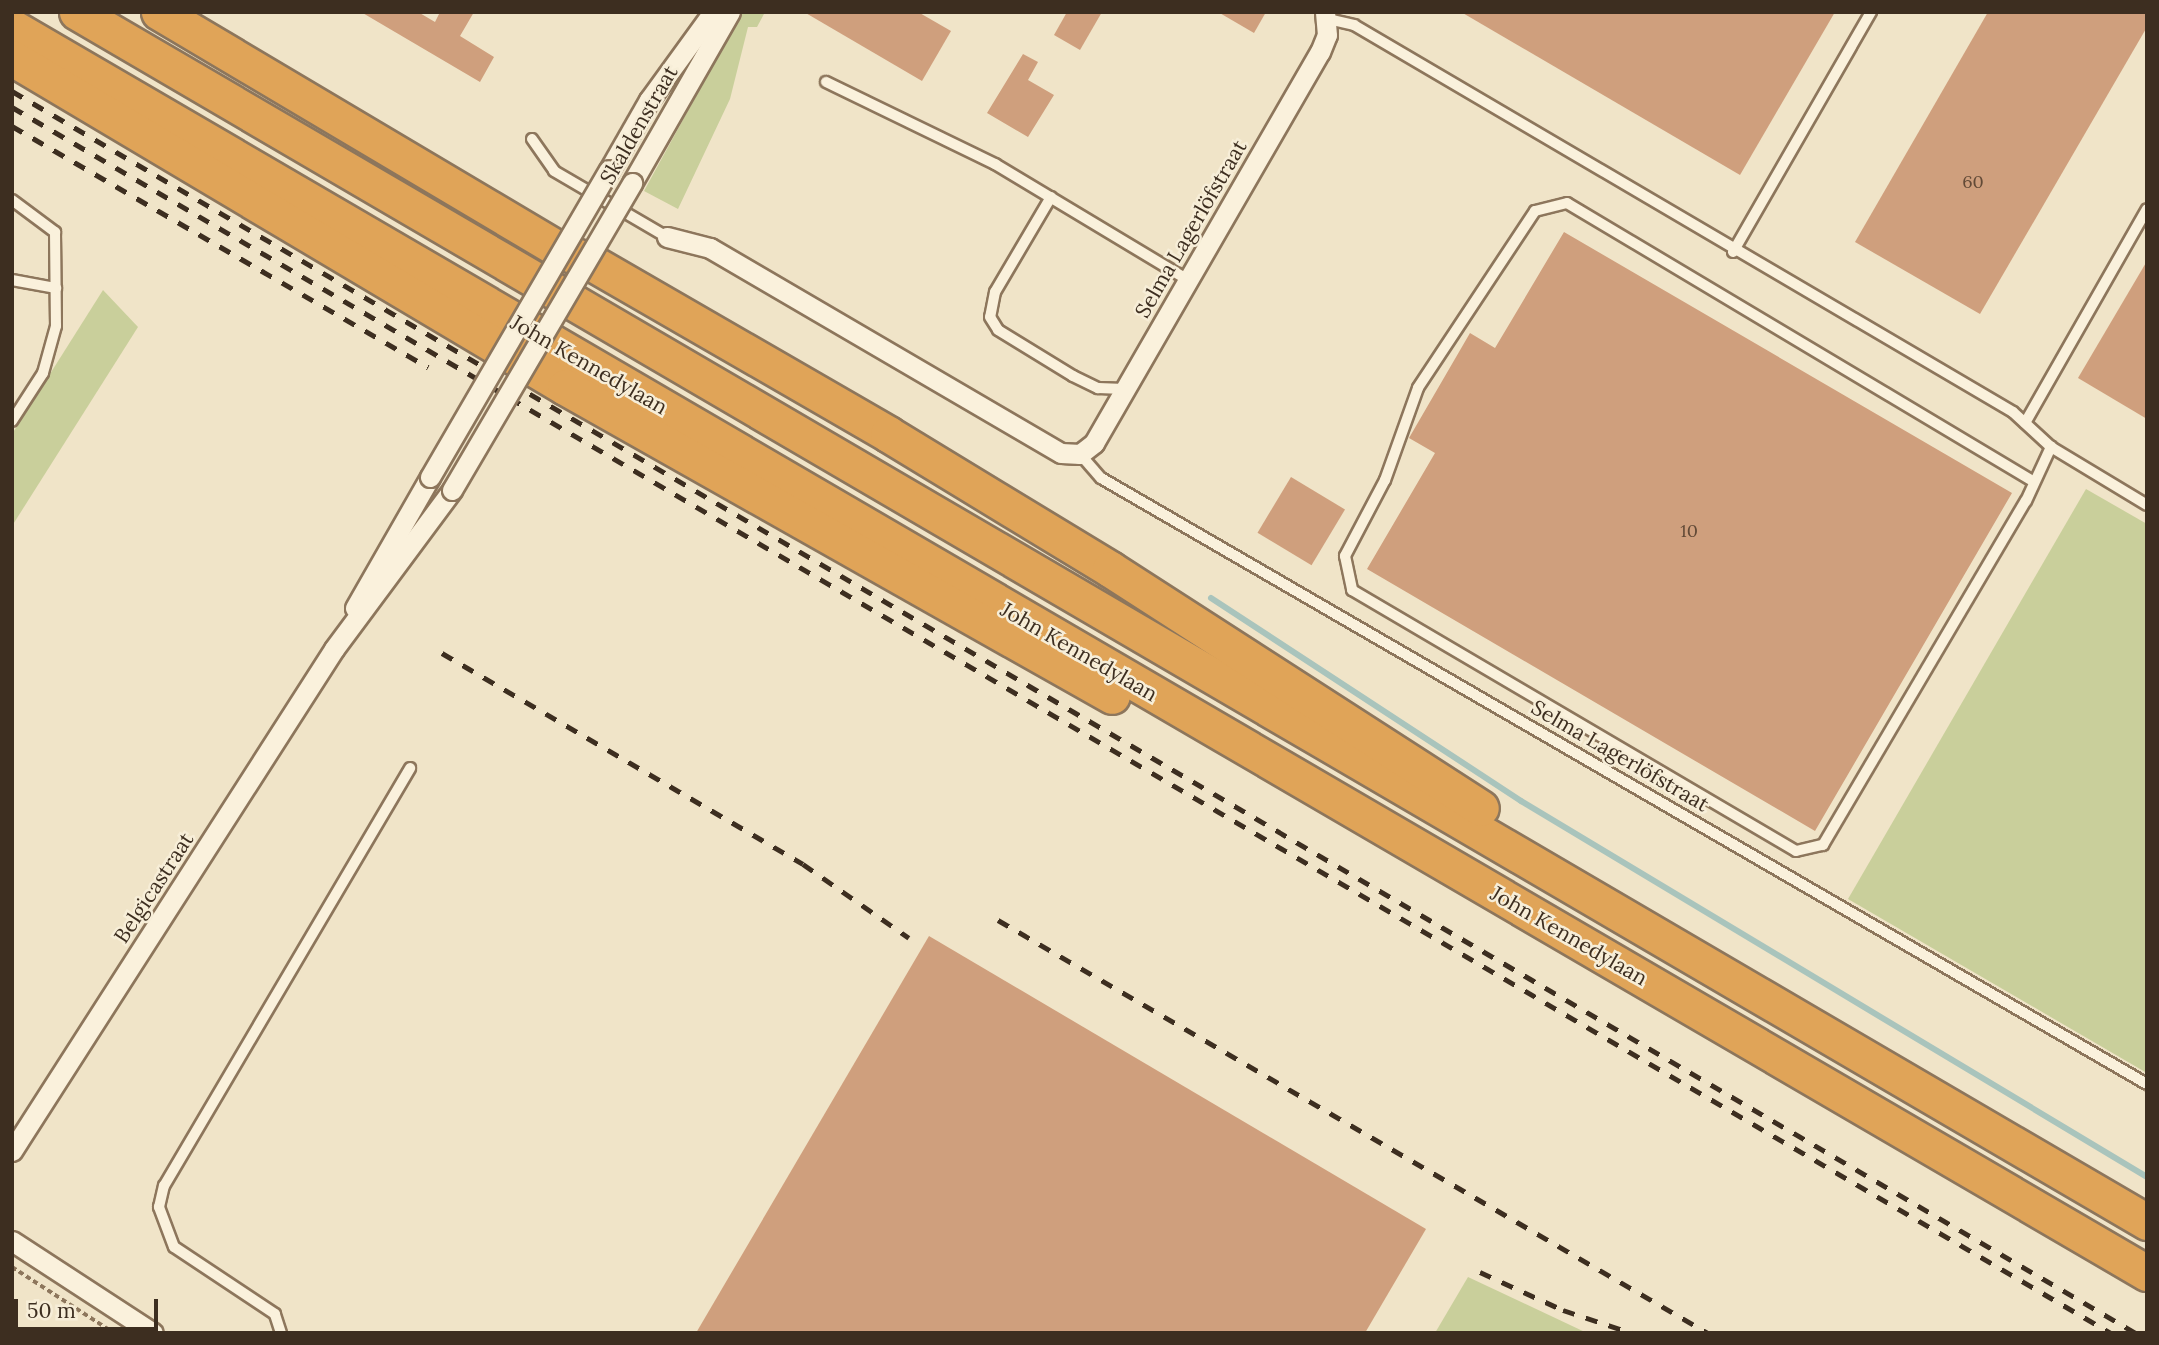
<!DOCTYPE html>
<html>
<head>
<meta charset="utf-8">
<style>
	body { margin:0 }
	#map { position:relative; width:2159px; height:1345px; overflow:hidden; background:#f0e4c8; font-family:Lora,serif }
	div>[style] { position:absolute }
	.green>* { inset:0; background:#c9cf9b }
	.stream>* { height:6px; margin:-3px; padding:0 3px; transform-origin:3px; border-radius:3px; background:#a9c4bc }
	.building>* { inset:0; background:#cf9f7d; transform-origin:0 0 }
	.path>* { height:3.5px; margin-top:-1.75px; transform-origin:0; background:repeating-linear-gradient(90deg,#8d765c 0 5px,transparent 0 8.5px) }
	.roads { filter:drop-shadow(2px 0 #8d765c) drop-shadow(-2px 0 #8d765c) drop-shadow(0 2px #8d765c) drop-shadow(0 -2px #8d765c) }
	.lane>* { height:10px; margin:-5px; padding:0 5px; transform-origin:5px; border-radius:5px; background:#faf1dc }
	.street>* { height:19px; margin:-9.5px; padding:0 9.5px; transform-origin:9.5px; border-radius:9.5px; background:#faf1dc }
	.highway>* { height:35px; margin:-17.5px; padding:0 17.5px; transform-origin:17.5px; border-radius:17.5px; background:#e0a458 }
	.rail>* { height:5px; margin-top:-2.5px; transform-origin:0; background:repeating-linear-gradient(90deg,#3d2e20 0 12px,transparent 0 24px) }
	.bridges { filter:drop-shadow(2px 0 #8d765c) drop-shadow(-2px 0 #8d765c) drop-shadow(0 2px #8d765c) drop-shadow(0 -2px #8d765c) }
	.street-bridge>* { height:19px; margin:-9.5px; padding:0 9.5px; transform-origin:9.5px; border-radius:9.5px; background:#faf1dc }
	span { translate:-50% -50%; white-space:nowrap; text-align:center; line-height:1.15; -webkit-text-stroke:5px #f7eed8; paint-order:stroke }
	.number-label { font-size:18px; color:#624a37 }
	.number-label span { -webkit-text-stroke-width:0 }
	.street-label { font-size:21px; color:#3d2e20 }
	.frame { position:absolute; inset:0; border:14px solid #3d2e20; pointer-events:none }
	.scale { position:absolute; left:14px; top:1299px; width:144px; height:32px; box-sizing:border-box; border:4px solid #3d2e20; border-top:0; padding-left:9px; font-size:21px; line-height:24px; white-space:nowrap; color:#3d2e20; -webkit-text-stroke:5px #f7eed8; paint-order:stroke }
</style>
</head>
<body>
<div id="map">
	<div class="green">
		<div style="clip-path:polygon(742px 12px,765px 12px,757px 27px,748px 27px,730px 99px,678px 209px,644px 191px)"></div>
		<div style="clip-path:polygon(103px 290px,138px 327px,12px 526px,12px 434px)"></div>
		<div style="clip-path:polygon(2086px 489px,2147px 524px,2147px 1073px,1848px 899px)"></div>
		<div style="clip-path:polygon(1468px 1277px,1587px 1333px,1435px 1333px)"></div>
	</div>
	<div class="stream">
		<div style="left:1211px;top:598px;width:371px;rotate:33.2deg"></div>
		<div style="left:1521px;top:801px;width:730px;rotate:30.99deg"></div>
	</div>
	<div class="building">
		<div style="clip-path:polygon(361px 12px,418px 12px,435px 22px,440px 12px,474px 12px,460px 36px,494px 57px,480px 82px)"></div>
		<div style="clip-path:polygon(804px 12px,918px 12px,951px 31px,922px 81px)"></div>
		<div style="clip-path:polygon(1067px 12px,1102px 12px,1080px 50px,1054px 35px)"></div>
		<div style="clip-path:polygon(1218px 12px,1266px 12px,1254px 33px)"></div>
		<div style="clip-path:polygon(1461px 12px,1835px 12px,1740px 175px)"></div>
		<div style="clip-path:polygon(1988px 12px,2147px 12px,2147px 27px,1980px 314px,1855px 242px)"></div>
		<div style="clip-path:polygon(1023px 54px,1038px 62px,1028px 80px,1054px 95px,1028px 137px,987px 113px)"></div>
		<div style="clip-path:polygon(1564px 232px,2012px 493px,1815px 831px,1367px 569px,1435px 453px,1409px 438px,1470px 333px,1495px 348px)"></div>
		<div style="clip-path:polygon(2147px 261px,2147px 419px,2078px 378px)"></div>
		<div style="left:1291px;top:477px;width:63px;height:65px;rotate:31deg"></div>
		<div style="clip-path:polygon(929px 936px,1426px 1229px,1365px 1333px,696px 1333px)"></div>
	</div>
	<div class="path">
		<div style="left:12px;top:1267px;width:121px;rotate:32.9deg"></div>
	</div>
	<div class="roads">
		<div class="lane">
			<div style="left:1328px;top:19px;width:27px;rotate:13deg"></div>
			<div style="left:1354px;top:25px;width:764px;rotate:30.42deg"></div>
			<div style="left:2013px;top:412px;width:52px;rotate:42.6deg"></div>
			<div style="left:2051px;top:447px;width:112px;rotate:31.1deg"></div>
			<div style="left:826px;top:82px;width:188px;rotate:25.9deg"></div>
			<div style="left:995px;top:164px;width:225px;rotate:31deg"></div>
			<div style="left:532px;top:139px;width:39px;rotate:55deg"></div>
			<div style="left:554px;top:171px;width:131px;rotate:30.3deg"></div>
			<div style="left:1051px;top:197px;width:110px;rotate:120.5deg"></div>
			<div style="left:995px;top:292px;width:25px;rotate:101deg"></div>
			<div style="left:990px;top:317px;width:15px;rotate:58deg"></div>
			<div style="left:998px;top:330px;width:88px;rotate:31.5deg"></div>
			<div style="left:1073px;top:376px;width:28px;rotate:26deg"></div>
			<div style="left:1098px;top:388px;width:26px;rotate:2deg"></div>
			<div style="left:12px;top:200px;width:54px;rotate:36.7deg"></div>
			<div style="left:55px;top:232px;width:94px;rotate:89.4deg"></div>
			<div style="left:56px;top:326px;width:49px;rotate:105.5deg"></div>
			<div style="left:43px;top:373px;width:57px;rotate:122.9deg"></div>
			<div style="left:1733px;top:252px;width:277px;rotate:-60.1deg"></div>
			<div style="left:12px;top:280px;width:45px;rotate:10.3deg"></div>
			<div style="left:2025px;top:423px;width:246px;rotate:-60.3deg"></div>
			<div style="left:1080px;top:454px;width:32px;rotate:49deg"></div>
			<div style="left:1101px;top:478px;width:1209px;rotate:30.09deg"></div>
			<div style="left:2031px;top:480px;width:540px;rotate:-149.16deg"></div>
			<div style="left:1567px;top:203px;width:33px;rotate:166deg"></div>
			<div style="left:1535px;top:211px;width:212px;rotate:123.5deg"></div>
			<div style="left:1418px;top:388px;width:98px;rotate:109.7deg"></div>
			<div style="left:1385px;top:480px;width:86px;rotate:117.8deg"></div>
			<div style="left:1345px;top:556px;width:35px;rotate:78deg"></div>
			<div style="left:1352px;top:590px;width:515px;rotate:30.45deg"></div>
			<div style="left:1796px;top:851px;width:28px;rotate:-13deg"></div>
			<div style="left:1823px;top:845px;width:399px;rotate:-59.5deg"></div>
			<div style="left:2026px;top:501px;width:60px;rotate:-65.2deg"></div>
			<div style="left:281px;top:1333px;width:20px;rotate:-108deg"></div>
			<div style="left:275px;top:1314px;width:121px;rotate:-146.4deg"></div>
			<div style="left:174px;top:1247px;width:43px;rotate:-110.6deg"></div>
			<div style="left:159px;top:1207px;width:22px;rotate:-77deg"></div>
			<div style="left:164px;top:1186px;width:485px;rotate:-59.5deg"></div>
		</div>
		<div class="street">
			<div style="left:609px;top:170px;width:81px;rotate:-60.3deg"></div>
			<div style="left:649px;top:100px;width:109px;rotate:-54deg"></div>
			<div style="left:632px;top:183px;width:197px;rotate:-60.2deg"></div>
			<div style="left:667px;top:237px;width:44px;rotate:14.3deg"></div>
			<div style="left:710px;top:248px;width:406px;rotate:30.3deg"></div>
			<div style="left:1061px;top:453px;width:19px;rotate:3deg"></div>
			<div style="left:1080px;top:454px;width:18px;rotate:-38deg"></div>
			<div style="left:1094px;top:443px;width:452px;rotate:-60deg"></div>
			<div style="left:1320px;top:52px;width:18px;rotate:-68deg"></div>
			<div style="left:1327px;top:35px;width:23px;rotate:-95deg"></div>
			<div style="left:355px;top:608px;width:151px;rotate:-60.2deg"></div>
			<div style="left:12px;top:1151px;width:596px;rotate:-57.32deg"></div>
			<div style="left:334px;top:649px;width:198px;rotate:-53.4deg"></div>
			<div style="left:12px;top:1241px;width:168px;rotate:33.1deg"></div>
		</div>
		<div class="highway">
			<div style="left:77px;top:12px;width:2398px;rotate:30.31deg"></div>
			<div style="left:159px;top:12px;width:468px;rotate:30.7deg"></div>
			<div style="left:561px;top:251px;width:28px;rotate:19deg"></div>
			<div style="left:587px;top:260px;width:348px;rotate:30deg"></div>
			<div style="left:888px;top:434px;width:260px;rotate:31.3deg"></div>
			<div style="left:1110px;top:569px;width:441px;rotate:32.8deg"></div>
			<div style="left:12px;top:27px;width:2472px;rotate:30.27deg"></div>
			<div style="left:12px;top:58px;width:643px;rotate:30.75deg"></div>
			<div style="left:565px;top:387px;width:628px;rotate:29.46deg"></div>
		</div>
	</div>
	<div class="rail">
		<div style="left:12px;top:91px;width:2460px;rotate:30.32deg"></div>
		<div style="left:12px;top:107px;width:2431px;rotate:30.29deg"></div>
		<div style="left:12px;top:126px;width:481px;rotate:30.1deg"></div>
		<div style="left:442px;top:653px;width:418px;rotate:30.3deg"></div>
		<div style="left:803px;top:864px;width:129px;rotate:34.9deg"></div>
		<div style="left:998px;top:920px;width:821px;rotate:30.19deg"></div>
		<div style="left:1480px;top:1272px;width:91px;rotate:24.6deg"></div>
		<div style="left:1563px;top:1310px;width:73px;rotate:18.4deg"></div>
	</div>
	<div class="bridges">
		<div class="street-bridge">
			<div style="left:430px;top:477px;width:355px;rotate:-59.8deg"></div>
			<div style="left:452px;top:490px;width:356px;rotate:-59.6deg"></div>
		</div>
	</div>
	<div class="number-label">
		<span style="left:1973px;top:182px">60</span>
		<span style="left:1689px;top:531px">10</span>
	</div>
	<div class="street-label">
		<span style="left:639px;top:125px;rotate:-60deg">Skaldenstraat</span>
		<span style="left:1191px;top:229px;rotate:-60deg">Selma Lagerlöfstraat</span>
		<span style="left:589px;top:365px;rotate:30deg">John Kennedylaan</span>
		<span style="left:1079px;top:652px;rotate:30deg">John Kennedylaan</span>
		<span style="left:1620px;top:756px;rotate:30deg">Selma Lagerlöfstraat</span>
		<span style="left:154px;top:888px;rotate:-57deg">Belgicastraat</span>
		<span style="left:1569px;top:936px;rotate:30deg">John Kennedylaan</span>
	</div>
	<div class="frame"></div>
	<div class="scale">50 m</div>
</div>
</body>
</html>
